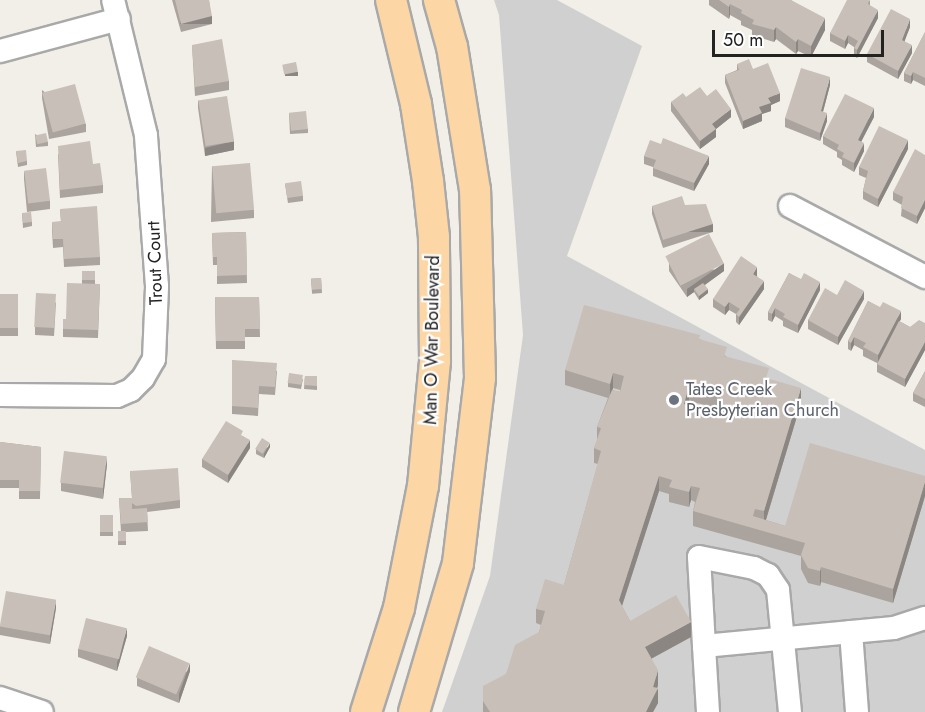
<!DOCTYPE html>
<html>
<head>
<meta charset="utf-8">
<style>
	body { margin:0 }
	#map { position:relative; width:925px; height:712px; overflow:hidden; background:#f2efe9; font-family:Jost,sans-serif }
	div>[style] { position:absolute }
	.religious>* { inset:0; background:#d0d0d0 }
	.roads { filter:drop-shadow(2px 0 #a9a9a9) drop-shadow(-2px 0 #a9a9a9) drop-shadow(0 2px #a9a9a9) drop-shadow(0 -2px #a9a9a9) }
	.minor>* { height:22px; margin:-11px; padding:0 11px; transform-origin:11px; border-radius:11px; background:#fff }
	.major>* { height:30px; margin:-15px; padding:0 15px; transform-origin:15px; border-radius:15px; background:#fcd6a4 }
	.wall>* { inset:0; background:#aba49e; transform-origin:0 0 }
	.shaded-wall>* { inset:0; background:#8b8681; transform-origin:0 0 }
	.building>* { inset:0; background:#c7bfb8; transform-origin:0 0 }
	.dots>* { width:16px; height:16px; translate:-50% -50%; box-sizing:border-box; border:3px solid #fff; border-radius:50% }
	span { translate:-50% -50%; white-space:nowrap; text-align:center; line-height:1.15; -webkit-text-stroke:4.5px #fff; paint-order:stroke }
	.street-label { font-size:18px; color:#222 }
	.worship-label { font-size:18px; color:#5b616d }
	.left { translate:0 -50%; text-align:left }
	.scale { position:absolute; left:712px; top:30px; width:172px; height:27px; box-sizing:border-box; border:3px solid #222; border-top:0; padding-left:8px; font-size:18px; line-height:21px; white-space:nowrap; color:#222; -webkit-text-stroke:4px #fff; paint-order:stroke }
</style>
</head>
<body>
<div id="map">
	<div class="religious">
		<div style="clip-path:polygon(494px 0,557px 0,642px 46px,567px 256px,925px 450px,925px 712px,442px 712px,490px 576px,523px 335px,499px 15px)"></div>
	</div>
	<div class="roads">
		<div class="minor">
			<div style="left:0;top:51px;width:123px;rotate:-15.1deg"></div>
			<div style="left:790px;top:206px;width:153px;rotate:27.7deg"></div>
			<div style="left:0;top:395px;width:117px;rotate:0.5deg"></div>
			<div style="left:117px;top:396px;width:15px;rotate:-23deg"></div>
			<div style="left:131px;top:390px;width:17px;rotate:-45deg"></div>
			<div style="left:143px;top:378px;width:22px;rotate:-60deg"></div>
			<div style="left:154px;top:359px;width:73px;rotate:-87.6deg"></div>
			<div style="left:157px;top:286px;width:151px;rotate:-94.2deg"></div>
			<div style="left:146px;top:135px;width:139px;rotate:-103.7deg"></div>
			<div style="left:851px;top:632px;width:43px;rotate:-5.3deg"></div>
			<div style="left:894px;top:628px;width:33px;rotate:-18deg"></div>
			<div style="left:704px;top:646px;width:89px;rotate:-93.2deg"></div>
			<div style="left:699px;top:557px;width:56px;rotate:11.3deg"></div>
			<div style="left:754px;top:568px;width:16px;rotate:27deg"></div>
			<div style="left:768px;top:575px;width:18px;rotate:56deg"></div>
			<div style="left:778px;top:590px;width:123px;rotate:84.4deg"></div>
			<div style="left:0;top:698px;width:44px;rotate:18.4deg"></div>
			<div style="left:708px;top:712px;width:66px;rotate:-93.5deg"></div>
			<div style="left:704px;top:646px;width:148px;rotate:-5.4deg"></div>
			<div style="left:851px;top:632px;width:80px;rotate:85.7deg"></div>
		</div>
		<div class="major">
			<div style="left:366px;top:712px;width:109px;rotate:-72.4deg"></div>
			<div style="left:399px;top:608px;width:124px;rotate:-78.9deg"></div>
			<div style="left:423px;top:486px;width:126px;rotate:-84.5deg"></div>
			<div style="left:435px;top:361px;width:124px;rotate:-90.5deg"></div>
			<div style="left:434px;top:237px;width:56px;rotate:-96.1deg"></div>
			<div style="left:428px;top:181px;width:78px;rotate:-98.9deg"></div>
			<div style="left:416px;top:104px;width:107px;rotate:-103.5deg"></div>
			<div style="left:414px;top:712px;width:155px;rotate:-73.5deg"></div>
			<div style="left:458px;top:563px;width:186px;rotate:-83.2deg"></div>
			<div style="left:480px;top:378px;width:188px;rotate:-91.5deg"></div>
			<div style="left:475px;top:190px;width:145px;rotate:-99.1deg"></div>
			<div style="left:452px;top:47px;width:49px;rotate:-105.5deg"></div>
		</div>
	</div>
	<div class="wall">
		<div style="clip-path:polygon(172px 0,209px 0,212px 24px,181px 32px)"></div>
		<div style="clip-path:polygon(709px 0,791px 0,825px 30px,811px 57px,798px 51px,796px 54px,776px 39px,774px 42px,752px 35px,752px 30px,741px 25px,741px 21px,730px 15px,729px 19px,709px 5px)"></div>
		<div style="clip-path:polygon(870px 0,870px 6px,878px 18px,857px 58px,854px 56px,854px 47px,848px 43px,845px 49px,830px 41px,830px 33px)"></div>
		<div style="clip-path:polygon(910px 27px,904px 41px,912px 53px,898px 79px,867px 62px,867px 54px)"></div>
		<div style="clip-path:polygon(925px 32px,925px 86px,913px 80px,911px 84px,904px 81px,904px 73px)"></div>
		<div style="clip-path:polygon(192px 45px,229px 81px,229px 90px,195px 96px)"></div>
		<div style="clip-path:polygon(737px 64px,753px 69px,780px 101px,771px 105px,771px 111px,762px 114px,762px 121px,743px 129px,725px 83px,725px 75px,737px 70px)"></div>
		<div style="clip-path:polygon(830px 85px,823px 112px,827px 121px,820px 141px,785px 127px,785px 118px)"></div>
		<div style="clip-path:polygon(42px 90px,86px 124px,86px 132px,49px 139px,42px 98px)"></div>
		<div style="clip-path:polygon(707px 96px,731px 117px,716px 129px,716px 137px,700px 149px,671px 111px,671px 102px,686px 97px)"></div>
		<div style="clip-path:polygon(198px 100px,234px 150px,205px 156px,198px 108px)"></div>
		<div style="clip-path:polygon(289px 113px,308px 129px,308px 133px,290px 134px)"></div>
		<div style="clip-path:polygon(874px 117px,861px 141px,864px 151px,854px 172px,842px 165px,842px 160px,837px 157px,837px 152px,823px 144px,823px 136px)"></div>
		<div style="clip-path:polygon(35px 134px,48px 142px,48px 146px,36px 147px)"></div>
		<div style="clip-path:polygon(908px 149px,878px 207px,863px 199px,863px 191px,866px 178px,859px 175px,859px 167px)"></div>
		<div style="clip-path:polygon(16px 151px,27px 161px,27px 165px,18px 167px)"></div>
		<div style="clip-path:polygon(58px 154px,93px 164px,103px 185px,103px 193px,60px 198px)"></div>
		<div style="clip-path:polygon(925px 155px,925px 208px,917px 224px,901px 216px,902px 205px,893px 200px,893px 192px)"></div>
		<div style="clip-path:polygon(644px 156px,709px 164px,694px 191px,653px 176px,653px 167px,644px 164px)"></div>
		<div style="clip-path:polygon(212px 166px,254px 210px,254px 218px,211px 222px)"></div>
		<div style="clip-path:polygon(24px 171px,50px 201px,50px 209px,27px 212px,24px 179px)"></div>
		<div style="clip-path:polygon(285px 184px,303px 196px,303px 201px,288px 203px)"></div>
		<div style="clip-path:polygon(685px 205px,713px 232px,663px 248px,652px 214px,652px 206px)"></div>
		<div style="clip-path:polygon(60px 209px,100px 257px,100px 265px,64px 267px,63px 247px,53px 248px,52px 230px,52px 222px,61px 222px)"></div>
		<div style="clip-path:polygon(22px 213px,32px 222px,32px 226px,23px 228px)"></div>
		<div style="clip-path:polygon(246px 232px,247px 283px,217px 284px,217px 265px,213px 265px,212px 233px)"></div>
		<div style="clip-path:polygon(669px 263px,724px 271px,705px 285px,708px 293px,699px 300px,694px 292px,687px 297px,669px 271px)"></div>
		<div style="left:82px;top:271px;width:13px;height:13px"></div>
		<div style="clip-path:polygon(789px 273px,820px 290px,798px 333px,783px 326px,783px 321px,775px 316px,772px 322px,768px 320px,768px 312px)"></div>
		<div style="clip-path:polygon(757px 276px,764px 289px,739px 325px,736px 322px,736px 314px,729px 310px,725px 315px,713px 307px,713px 299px)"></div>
		<div style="left:321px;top:278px;width:15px;height:10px;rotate:86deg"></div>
		<div style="clip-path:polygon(100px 284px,98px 338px,63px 337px,63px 319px,66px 319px)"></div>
		<div style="left:18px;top:294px;width:42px;height:18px;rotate:90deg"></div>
		<div style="clip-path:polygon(837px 295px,864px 299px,838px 345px,808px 329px,808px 320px)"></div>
		<div style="clip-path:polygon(215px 297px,259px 297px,260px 337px,245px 337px,245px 349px,216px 349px)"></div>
		<div style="clip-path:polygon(868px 301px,901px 319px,899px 321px,910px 327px,925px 323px,925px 350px,905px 387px,877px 372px,877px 363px,863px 356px,863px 350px,854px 345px,851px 351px,848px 349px,848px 341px)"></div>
		<div style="clip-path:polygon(56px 302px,54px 336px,35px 335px,35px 327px)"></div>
		<div style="clip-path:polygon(evenodd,700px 339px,727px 357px,769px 379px,801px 403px,766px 520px,785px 526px,925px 476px,925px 496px,893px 603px,821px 582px,820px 586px,808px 583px,801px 569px,801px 556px,693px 526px,693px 511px,695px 502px,691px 500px,689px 507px,669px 502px,669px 494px,659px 491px,622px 606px,630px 621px,691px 637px,651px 659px,658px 685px,657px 688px,658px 703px,653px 712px,483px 712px,483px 701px,506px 674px,539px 632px,541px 625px,536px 623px,536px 609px,564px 585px,598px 464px,594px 463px,594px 448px,597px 441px,597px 427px,608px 398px,565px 385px,565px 370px,700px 339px,613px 388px,620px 390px,620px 392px,612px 390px,613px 388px,700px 339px,689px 401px,717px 408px,716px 412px,687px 405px,689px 401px)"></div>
		<div style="clip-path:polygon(232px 360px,277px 371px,275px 395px,259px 394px,258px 416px,232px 414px)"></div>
		<div style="clip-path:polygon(925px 371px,925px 407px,913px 401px,913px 393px)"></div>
		<div style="clip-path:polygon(305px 376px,317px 376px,317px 390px,304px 389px)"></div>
		<div style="clip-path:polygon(303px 379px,301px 389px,288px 387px,288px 383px)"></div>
		<div style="clip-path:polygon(243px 436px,250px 448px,228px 483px,202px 467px,202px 459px)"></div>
		<div style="clip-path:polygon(0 442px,41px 447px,40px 499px,19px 499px,19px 488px,0 488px)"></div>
		<div style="clip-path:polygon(270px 447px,264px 458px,256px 454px,256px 449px)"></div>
		<div style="clip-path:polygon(107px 464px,103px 499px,61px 491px,61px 483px)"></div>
		<div style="clip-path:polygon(130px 471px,180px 500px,180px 508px,147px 512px,148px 531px,126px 532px,126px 545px,118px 545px,118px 532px,121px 532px,119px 498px,132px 498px)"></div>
		<div style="left:113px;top:515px;width:21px;height:13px;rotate:90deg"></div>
		<div style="clip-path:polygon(56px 608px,50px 644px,0 635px,0 626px)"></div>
		<div style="clip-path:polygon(127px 636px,117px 671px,78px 657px,78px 649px)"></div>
		<div style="clip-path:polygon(190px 671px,179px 703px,137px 686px,137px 678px)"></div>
	</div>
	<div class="shaded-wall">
		<div style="clip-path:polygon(730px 4px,730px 15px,729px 19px,729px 7px)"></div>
		<div style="clip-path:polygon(878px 10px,878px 18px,857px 58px,857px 50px)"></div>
		<div style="left:212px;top:16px;width:8px;height:32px;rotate:90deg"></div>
		<div style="clip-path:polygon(825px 18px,825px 30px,811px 57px,811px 46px)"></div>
		<div style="clip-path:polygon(910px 19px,910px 27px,902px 48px,902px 40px)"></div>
		<div style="clip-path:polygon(776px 27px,776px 39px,774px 42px,774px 30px)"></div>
		<div style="clip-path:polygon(848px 35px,848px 43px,845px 49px,845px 41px)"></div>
		<div style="clip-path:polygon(798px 39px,798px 51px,796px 54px,796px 42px)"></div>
		<div style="clip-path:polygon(912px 45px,912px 53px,898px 79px,898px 71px)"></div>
		<div style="left:298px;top:72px;width:4px;height:13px;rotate:90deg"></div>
		<div style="clip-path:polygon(913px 72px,913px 80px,911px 84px,911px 76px)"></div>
		<div style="clip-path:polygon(830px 77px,830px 85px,821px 119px,821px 111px)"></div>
		<div style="clip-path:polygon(780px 93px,780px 101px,771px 105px,771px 111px,762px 114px,762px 121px,743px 129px,743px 121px,768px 98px)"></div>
		<div style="clip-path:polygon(874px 108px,874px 117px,858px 148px,858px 140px)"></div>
		<div style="clip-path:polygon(731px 109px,731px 117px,716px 129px,716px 137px,700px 149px,700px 141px,712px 124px)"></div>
		<div style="clip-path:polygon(827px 113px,827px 121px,820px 141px,820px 133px)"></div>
		<div style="clip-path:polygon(908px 140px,908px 149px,878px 207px,878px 199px)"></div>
		<div style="clip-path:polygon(234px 141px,234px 150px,205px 156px,205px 148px)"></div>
		<div style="clip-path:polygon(864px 143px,864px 151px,854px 172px,854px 163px)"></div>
		<div style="clip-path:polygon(709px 156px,709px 164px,694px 191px,694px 183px)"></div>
		<div style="clip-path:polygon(925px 200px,925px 208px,917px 224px,917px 216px)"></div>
		<div style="left:713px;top:224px;width:8px;height:52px;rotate:90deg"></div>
		<div style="clip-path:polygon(724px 263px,724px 271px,696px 291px,694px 289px,694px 292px,687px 297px,687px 289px)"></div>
		<div style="clip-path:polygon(757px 267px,757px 276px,753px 282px,753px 274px)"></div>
		<div style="clip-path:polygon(764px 281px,764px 289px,739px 325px,739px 317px)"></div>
		<div style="clip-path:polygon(820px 282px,820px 290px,798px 333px,798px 325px)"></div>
		<div style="clip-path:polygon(708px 289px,708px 293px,699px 300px,699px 296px)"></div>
		<div style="clip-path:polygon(864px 291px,864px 299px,838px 345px,838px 337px)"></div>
		<div style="clip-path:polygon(729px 302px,729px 310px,725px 315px,725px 307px)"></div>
		<div style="clip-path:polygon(775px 308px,775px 316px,772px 322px,772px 314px)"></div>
		<div style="clip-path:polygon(901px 311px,901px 319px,878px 363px,878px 355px)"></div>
		<div style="clip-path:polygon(854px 337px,854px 345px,851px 351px,851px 343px)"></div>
		<div style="clip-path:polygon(925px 342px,925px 350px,905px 387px,905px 379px)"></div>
		<div style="clip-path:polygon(613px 373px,613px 388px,610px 399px,610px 384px)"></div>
		<div style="clip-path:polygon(689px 386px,689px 401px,684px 419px,684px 404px)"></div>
		<div style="clip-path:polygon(801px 388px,801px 403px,764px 526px,764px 511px)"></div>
		<div style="clip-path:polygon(250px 440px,250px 448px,228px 483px,228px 475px)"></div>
		<div style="clip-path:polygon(270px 443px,270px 447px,264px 458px,264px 454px)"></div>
		<div style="clip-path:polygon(107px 456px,107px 464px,103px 499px,103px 490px)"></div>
		<div style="clip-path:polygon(659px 476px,659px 491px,619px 615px,619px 600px)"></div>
		<div style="clip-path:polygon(925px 482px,925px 496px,893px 603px,893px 589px)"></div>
		<div style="clip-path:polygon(691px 486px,691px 500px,689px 507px,689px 492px)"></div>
		<div style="clip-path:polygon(821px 567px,821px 582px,820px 586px,820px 571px)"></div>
		<div style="clip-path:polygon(56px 600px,56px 608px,50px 644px,50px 635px)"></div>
		<div style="clip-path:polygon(691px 622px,691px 637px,645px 662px,645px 647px)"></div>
		<div style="clip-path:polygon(127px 628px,127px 636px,117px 671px,117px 663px)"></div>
		<div style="clip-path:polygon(190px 663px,190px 671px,179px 703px,179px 694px)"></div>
		<div style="clip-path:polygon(658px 670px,658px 685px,656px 692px,658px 688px,658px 703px,653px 712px,646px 712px)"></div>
	</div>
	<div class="building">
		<div style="clip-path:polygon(175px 0,209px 0,212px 16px,181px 24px)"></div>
		<div style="clip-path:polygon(719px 0,791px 0,825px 18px,811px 46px,798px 39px,796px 42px,776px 27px,774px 30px,752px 24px,754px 20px,741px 13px,742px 10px,730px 4px,729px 7px)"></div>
		<div style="clip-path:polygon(847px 0,869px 0,868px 4px,878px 10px,857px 50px,854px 48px,858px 41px,848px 35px,845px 41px,830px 33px)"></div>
		<div style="clip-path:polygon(891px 9px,910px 19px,902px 40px,912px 45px,898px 71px,867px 54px)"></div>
		<div style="clip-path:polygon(925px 32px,925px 78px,913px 72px,911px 76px,904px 73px)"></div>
		<div style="clip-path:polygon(222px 39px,229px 81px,195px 87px,192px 45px)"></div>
		<div style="clip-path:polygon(749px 59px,753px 69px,768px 63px,780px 93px,768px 98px,771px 103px,759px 107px,762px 113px,743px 121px,725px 75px,739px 70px,737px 64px)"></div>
		<div style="left:296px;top:62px;width:10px;height:14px;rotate:79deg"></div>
		<div style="clip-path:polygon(801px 68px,830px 77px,821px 111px,827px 113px,820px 133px,785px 118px)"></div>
		<div style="left:75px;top:84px;width:41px;height:34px;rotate:75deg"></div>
		<div style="clip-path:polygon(700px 87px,707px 96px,716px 89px,731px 109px,712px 124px,716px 129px,700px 141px,671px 102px,683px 93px,686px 97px)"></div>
		<div style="clip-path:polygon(845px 94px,874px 108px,858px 140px,864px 143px,854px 163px,842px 157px,844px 153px,837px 149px,839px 145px,823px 136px)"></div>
		<div style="left:227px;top:96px;width:46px;height:29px;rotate:81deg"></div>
		<div style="left:306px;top:111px;width:18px;height:17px;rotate:84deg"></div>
		<div style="clip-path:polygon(879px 126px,908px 140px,878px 199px,863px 191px,868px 171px,859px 167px)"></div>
		<div style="left:46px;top:133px;width:9px;height:11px;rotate:77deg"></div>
		<div style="clip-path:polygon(663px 138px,709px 156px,694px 183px,653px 168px,656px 160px,644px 156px,650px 140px,661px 144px)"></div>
		<div style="clip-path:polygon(90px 141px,93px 164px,100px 163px,103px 185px,60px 190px,58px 146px)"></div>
		<div style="clip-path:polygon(915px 149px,925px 155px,925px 200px,917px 216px,901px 208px,903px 197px,893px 192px)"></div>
		<div style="clip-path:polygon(26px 150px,27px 161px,18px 163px,16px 151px)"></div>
		<div style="left:250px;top:163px;width:47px;height:38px;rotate:85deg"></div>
		<div style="left:46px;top:168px;width:33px;height:22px;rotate:83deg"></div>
		<div style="left:301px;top:181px;width:15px;height:16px;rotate:82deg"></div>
		<div style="clip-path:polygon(682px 196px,685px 205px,706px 204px,713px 224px,663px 240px,652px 206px)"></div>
		<div style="clip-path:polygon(97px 206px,100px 257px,64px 259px,63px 239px,53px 239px,52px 222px,61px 221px,60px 209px)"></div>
		<div style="left:31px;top:212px;width:10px;height:9px;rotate:84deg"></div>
		<div style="clip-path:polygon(246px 232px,247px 275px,217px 276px,217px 257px,213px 257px,212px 233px)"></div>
		<div style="left:709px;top:234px;width:33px;height:49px;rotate:63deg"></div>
		<div style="clip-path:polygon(741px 256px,757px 267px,753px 274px,764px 281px,739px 317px,736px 314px,740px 309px,729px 302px,725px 307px,713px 299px)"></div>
		<div style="left:82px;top:271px;width:13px;height:9px"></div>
		<div style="clip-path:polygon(789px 273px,801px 279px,804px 273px,820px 282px,798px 325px,783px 317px,785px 314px,775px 308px,772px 314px,768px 312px)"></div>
		<div style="left:321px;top:278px;width:11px;height:10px;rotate:85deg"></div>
		<div style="clip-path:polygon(845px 280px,864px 291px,838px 337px,808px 320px,825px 288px,837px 295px)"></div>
		<div style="clip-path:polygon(67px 283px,100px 284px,98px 330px,63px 329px,63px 319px,66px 319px)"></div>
		<div style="clip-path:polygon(703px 283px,708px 289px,699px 296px,694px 289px)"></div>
		<div style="left:36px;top:293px;width:20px;height:34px;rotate:3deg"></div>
		<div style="left:18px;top:294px;width:34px;height:18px;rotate:90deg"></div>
		<div style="clip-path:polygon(215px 297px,259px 297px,260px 329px,245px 329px,245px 341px,216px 341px)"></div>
		<div style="clip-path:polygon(868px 301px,880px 307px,883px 302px,901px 311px,878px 355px,863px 347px,866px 343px,854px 337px,851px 343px,848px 341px)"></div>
		<div style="clip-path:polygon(evenodd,584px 305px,700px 335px,699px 339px,727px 347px,724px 356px,769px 368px,766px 378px,801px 388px,764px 511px,755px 509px,753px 516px,785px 526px,810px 443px,925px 476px,925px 482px,893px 589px,821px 567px,820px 571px,808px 568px,801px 555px,805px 543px,693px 511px,700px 488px,691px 486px,689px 492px,669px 487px,672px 480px,659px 476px,619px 600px,630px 621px,676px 595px,691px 622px,645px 647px,658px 670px,653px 687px,658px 688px,646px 712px,490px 712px,483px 701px,483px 686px,506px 674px,515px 645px,539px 632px,545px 611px,536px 609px,545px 579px,564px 585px,601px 451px,594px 448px,601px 428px,597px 427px,612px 390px,620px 392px,624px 376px,613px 373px,610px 384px,565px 370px,584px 305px,689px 386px,721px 394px,716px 412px,684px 404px,689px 386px)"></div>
		<div style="clip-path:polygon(919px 320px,925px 323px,925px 342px,905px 379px,877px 364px,899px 321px,910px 327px)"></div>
		<div style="clip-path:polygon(232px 360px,277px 363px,275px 387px,259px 386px,258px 408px,232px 406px)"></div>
		<div style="clip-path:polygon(925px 371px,925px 399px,913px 393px)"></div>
		<div style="left:289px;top:373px;width:14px;height:10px;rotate:8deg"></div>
		<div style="clip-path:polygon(305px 376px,317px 376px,317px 386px,304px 385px)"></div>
		<div style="clip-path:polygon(226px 421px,243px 431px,241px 435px,250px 440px,228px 475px,202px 459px)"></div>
		<div style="left:262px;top:438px;width:9px;height:13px;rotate:32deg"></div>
		<div style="clip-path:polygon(0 442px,41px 447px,40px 491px,19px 491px,19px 480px,0 480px)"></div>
		<div style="left:64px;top:451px;width:43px;height:32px;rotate:7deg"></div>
		<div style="clip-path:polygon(178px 468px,180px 500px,136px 506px,132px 503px,132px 509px,147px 508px,148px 522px,121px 524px,119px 498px,132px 498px,130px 471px)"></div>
		<div style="left:113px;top:515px;width:17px;height:13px;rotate:90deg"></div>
		<div style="left:126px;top:531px;width:10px;height:8px;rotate:90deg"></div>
		<div style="left:6px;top:591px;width:51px;height:36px;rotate:10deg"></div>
		<div style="left:86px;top:618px;width:42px;height:32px;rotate:14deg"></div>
		<div style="left:149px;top:646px;width:44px;height:34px;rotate:23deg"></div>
	</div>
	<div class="dots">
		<div style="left:674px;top:400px;background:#6b7280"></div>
	</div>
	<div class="street-label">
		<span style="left:155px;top:263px;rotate:-92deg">Trout Court</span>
		<span style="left:432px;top:340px;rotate:-89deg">Man O War Boulevard</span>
	</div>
	<div class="worship-label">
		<span class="left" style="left:686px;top:400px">Tates Creek<br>Presbyterian Church</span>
	</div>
	<div class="scale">50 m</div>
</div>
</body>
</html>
